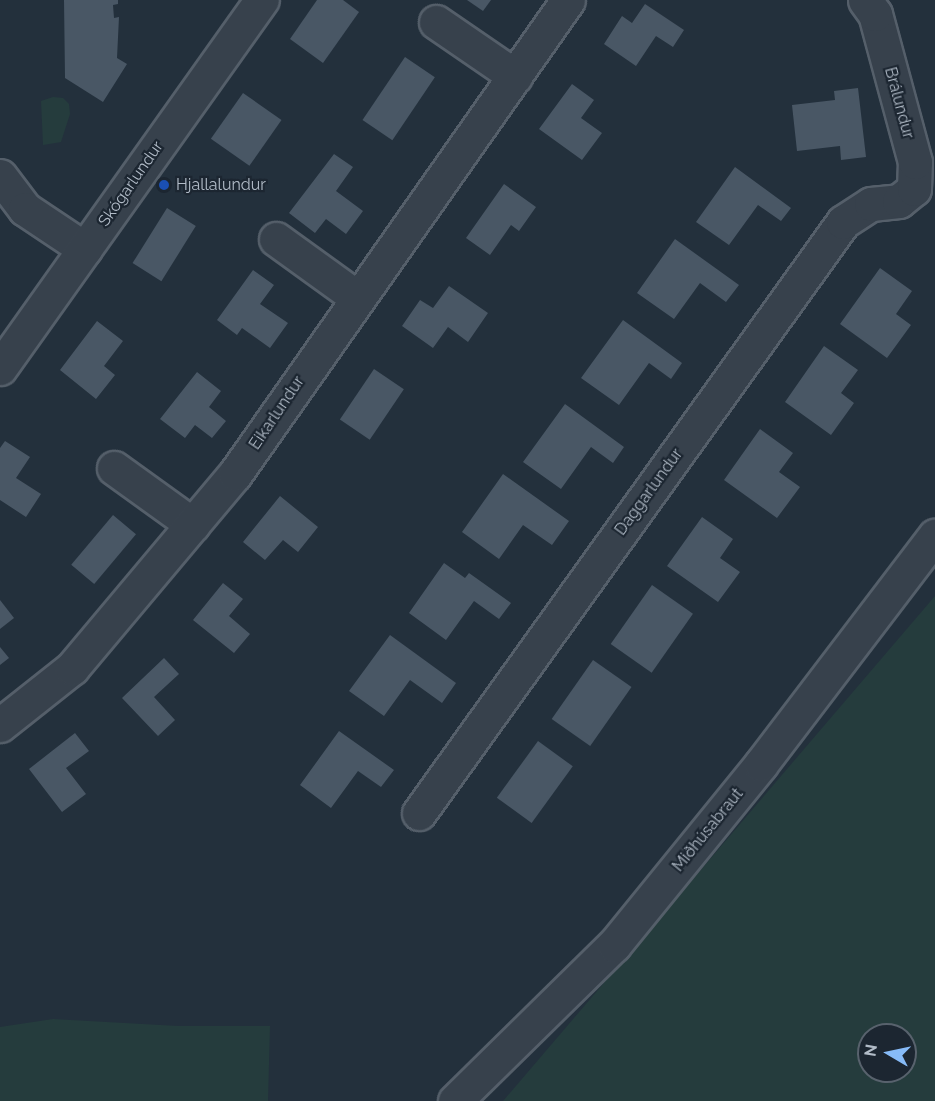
<!DOCTYPE html>
<html>
<head>
<meta charset="utf-8">
<style>
	body { margin:0 }
	#map { position:relative; width:935px; height:1101px; overflow:hidden; background:#23303c; font-family:Raleway,sans-serif }
	div>[style] { position:absolute }
	.green>* { inset:0; background:#253c3d }
	.building>* { inset:0; background:#495765; transform-origin:0 0 }
	.roads { filter:drop-shadow(2px 0 #555f6a) drop-shadow(-2px 0 #555f6a) drop-shadow(0 2px #555f6a) drop-shadow(0 -2px #555f6a) }
	.minor>* { height:33px; margin:-16.5px; padding:0 16.5px; transform-origin:16.5px; border-radius:16.5px; background:#37414c }
	.dots>* { width:16px; height:16px; translate:-50% -50%; box-sizing:border-box; border:3px solid #1c2631; border-radius:50% }
	span { translate:-50% -50%; white-space:nowrap; text-align:center; line-height:1.15; -webkit-text-stroke:4.5px #1c2631; paint-order:stroke }
	.street-label { font-size:16px; color:#b2bcc8 }
	.poi-label { font-size:16px; color:#b2bcc8 }
	.left { translate:0 -50%; text-align:left }
	.north { position:absolute; left:857px; top:1023px; width:60px; height:60px; box-sizing:border-box; background:#1c2631; border:2px solid #58626d; border-radius:50%; rotate:279deg; font-size:16px; font-weight:700; line-height:24px; text-align:center; color:#b2bcc8 }
	.north::after { content:''; display:block; margin:auto; width:21px; height:27px; background:#87bbf8; clip-path:polygon(50% 0,100% 100%,50% 72%,0 100%) }
</style>
</head>
<body>
<div id="map">
	<div class="green">
		<div style="clip-path:polygon(53px 97px,63px 98px,69px 104px,70px 114px,61px 142px,43px 145px,41px 101px)"></div>
		<div style="clip-path:polygon(evenodd,935px 596px,935px 1101px,503px 1101px,935px 596px,869px 1035px,905px 1035px,905px 1071px,869px 1071px,869px 1035px)"></div>
		<div style="clip-path:polygon(53px 1019px,178px 1026px,270px 1026px,268px 1101px,0 1101px,0 1027px)"></div>
	</div>
	<div class="building">
		<div style="clip-path:polygon(64px 0,118px 0,118px 4px,113px 5px,114px 18px,119px 17px,117px 58px,127px 64px,103px 102px,65px 78px)"></div>
		<div style="clip-path:polygon(317px 0,343px 0,359px 12px,323px 63px,290px 39px)"></div>
		<div style="clip-path:polygon(467px 0,491px 0,483px 11px)"></div>
		<div style="clip-path:polygon(645px 4px,684px 30px,673px 47px,656px 36px,636px 66px,604px 44px,622px 16px,632px 23px)"></div>
		<div style="left:405px;top:57px;width:36px;height:76px;rotate:34deg"></div>
		<div style="clip-path:polygon(572px 84px,594px 100px,581px 118px,602px 133px,582px 160px,539px 129px)"></div>
		<div style="clip-path:polygon(858px 88px,866px 157px,841px 160px,840px 146px,797px 151px,792px 105px,835px 100px,834px 91px)"></div>
		<div style="left:243px;top:93px;width:47px;height:56px;rotate:35deg"></div>
		<div style="clip-path:polygon(334px 154px,353px 167px,336px 191px,363px 211px,346px 234px,326px 219px,315px 233px,289px 213px)"></div>
		<div style="clip-path:polygon(735px 167px,791px 208px,781px 221px,758px 205px,729px 245px,696px 222px)"></div>
		<div style="clip-path:polygon(504px 184px,536px 207px,519px 231px,511px 225px,490px 255px,466px 238px)"></div>
		<div style="left:167px;top:208px;width:34px;height:65px;rotate:32deg"></div>
		<div style="clip-path:polygon(675px 239px,739px 285px,726px 302px,700px 283px,674px 319px,637px 293px)"></div>
		<div style="clip-path:polygon(880px 268px,912px 291px,896px 314px,911px 325px,887px 358px,840px 324px)"></div>
		<div style="clip-path:polygon(253px 270px,274px 285px,260px 304px,288px 323px,270px 348px,242px 328px,237px 335px,217px 320px)"></div>
		<div style="clip-path:polygon(449px 286px,488px 313px,468px 342px,448px 327px,433px 348px,402px 326px,420px 300px,433px 308px)"></div>
		<div style="clip-path:polygon(623px 320px,682px 363px,671px 379px,649px 363px,619px 405px,581px 378px)"></div>
		<div style="clip-path:polygon(97px 321px,123px 341px,104px 366px,115px 375px,96px 399px,60px 370px)"></div>
		<div style="clip-path:polygon(824px 346px,858px 370px,841px 393px,854px 403px,831px 435px,785px 402px)"></div>
		<div style="left:374px;top:369px;width:36px;height:61px;rotate:34deg"></div>
		<div style="clip-path:polygon(197px 372px,221px 391px,209px 407px,226px 421px,212px 438px,195px 425px,185px 438px,160px 419px)"></div>
		<div style="clip-path:polygon(565px 404px,624px 447px,613px 463px,591px 447px,561px 489px,523px 462px)"></div>
		<div style="clip-path:polygon(760px 429px,793px 453px,779px 472px,800px 487px,777px 518px,724px 480px)"></div>
		<div style="clip-path:polygon(5px 441px,30px 457px,16px 478px,41px 494px,26px 517px,0 500px,0 448px)"></div>
		<div style="clip-path:polygon(503px 474px,569px 521px,552px 545px,523px 525px,499px 559px,462px 532px)"></div>
		<div style="clip-path:polygon(280px 496px,318px 527px,298px 552px,283px 540px,265px 560px,243px 542px)"></div>
		<div style="left:113px;top:515px;width:30px;height:65px;rotate:40deg"></div>
		<div style="clip-path:polygon(702px 517px,733px 539px,720px 558px,740px 572px,718px 602px,667px 566px)"></div>
		<div style="clip-path:polygon(444px 563px,465px 578px,469px 573px,511px 603px,499px 619px,474px 601px,446px 640px,409px 613px)"></div>
		<div style="clip-path:polygon(223px 583px,243px 599px,229px 616px,250px 634px,234px 653px,193px 620px)"></div>
		<div style="left:652px;top:585px;width:50px;height:72px;rotate:35deg"></div>
		<div style="clip-path:polygon(0 600px,14px 618px,0 629px)"></div>
		<div style="clip-path:polygon(390px 635px,456px 683px,442px 703px,410px 680px,384px 716px,349px 691px)"></div>
		<div style="clip-path:polygon(0 647px,9px 658px,0 665px)"></div>
		<div style="clip-path:polygon(164px 658px,179px 674px,154px 697px,175px 720px,158px 736px,122px 698px)"></div>
		<div style="left:593px;top:660px;width:47px;height:72px;rotate:35deg"></div>
		<div style="clip-path:polygon(339px 731px,394px 770px,381px 787px,358px 771px,331px 808px,300px 785px)"></div>
		<div style="clip-path:polygon(75px 733px,89px 751px,66px 768px,86px 794px,62px 812px,29px 769px)"></div>
		<div style="left:538px;top:741px;width:43px;height:70px;rotate:36deg"></div>
	</div>
	<div class="roads">
		<div class="minor">
			<div style="left:436px;top:22px;width:96px;rotate:34.4deg"></div>
			<div style="left:0;top:176px;width:41px;rotate:52.9deg"></div>
			<div style="left:25px;top:209px;width:72px;rotate:33.7deg"></div>
			<div style="left:276px;top:239px;width:99px;rotate:35.9deg"></div>
			<div style="left:0;top:368px;width:452px;rotate:-54.6deg"></div>
			<div style="left:114px;top:468px;width:97px;rotate:35.8deg"></div>
			<div style="left:0;top:725px;width:92px;rotate:-38.4deg"></div>
			<div style="left:72px;top:668px;width:253px;rotate:-50deg"></div>
			<div style="left:235px;top:474px;width:579px;rotate:-54.91deg"></div>
			<div style="left:419px;top:813px;width:727px;rotate:-54.34deg"></div>
			<div style="left:843px;top:222px;width:33px;rotate:-33deg"></div>
			<div style="left:871px;top:204px;width:28px;rotate:-6deg"></div>
			<div style="left:899px;top:201px;width:19px;rotate:-39deg"></div>
			<div style="left:914px;top:189px;width:27px;rotate:-88deg"></div>
			<div style="left:915px;top:162px;width:153px;rotate:-105.1deg"></div>
			<div style="left:875px;top:14px;width:17px;rotate:-126deg"></div>
			<div style="left:455px;top:1101px;width:223px;rotate:-44.5deg"></div>
			<div style="left:614px;top:945px;width:233px;rotate:-50.9deg"></div>
			<div style="left:761px;top:764px;width:287px;rotate:-52.7deg"></div>
		</div>
	</div>
	<div class="dots">
		<div style="left:164px;top:185px;background:#1a4fb4"></div>
	</div>
	<div class="street-label">
		<span style="left:899px;top:103px;rotate:75deg">Brálundur</span>
		<span style="left:131px;top:184px;rotate:-55deg">Skógarlundur</span>
		<span style="left:277px;top:413px;rotate:-56deg">Eikarlundur</span>
		<span style="left:649px;top:492px;rotate:-54deg">Daggarlundur</span>
		<span style="left:708px;top:830px;rotate:-51deg">Miðhúsabraut</span>
	</div>
	<div class="poi-label">
		<span class="left" style="left:176px;top:185px">Hjallalundur</span>
	</div>
	<div class="north">N</div>
</div>
</body>
</html>
